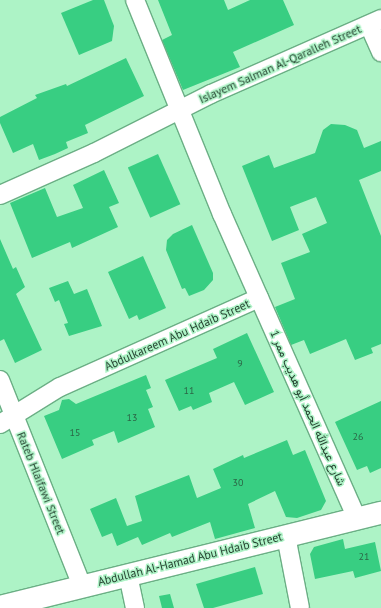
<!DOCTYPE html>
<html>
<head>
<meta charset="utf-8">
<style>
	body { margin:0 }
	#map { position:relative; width:381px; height:608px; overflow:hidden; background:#adf3c6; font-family:"PT Sans",Vazirmatn,sans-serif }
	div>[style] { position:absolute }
	.building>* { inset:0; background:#38ce82; transform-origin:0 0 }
	.roads { filter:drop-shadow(1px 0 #6baf85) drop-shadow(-1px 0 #6baf85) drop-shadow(0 1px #6baf85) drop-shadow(0 -1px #6baf85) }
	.minor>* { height:18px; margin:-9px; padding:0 9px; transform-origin:9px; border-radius:9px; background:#fff }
	.tertiary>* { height:22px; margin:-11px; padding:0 11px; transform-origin:11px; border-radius:11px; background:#fff }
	span { translate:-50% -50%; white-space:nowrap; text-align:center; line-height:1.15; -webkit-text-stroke:3px #adf3c6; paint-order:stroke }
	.number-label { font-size:10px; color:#2b6646 }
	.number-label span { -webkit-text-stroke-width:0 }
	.street-label { font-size:12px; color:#274432 }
</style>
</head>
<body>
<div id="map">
	<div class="building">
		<div style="clip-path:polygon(93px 0,104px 0,114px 26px,112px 41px,79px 55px,61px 13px)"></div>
		<div style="clip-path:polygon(158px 0,224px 0,228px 10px,250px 0,283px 0,294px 25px,233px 52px,240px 67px,183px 90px,162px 40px,172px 35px)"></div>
		<div style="clip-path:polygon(126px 58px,144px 96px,85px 125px,88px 133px,66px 142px,68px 148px,55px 154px,39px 160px,33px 144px,13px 153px,0 123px,0 117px,37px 98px,35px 95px,66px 84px,67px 86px)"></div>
		<div style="clip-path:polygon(331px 124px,345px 125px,357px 130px,364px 148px,381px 141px,381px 171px,359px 180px,381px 236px,381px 344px,371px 348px,373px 353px,355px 360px,346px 339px,310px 354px,304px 340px,291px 345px,275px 307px,295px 299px,281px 263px,310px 252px,302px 234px,327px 223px,316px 197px,290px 207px,299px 230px,272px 241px,242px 166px,269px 155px,274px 168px,315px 153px,323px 130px)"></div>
		<div style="left:158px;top:154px;width:55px;height:33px;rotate:66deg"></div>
		<div style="clip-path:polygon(104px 170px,119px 203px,109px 207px,118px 227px,72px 248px,70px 242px,32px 258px,10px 203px,45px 188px,57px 217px,83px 208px,73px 185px)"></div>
		<div style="clip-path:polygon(192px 225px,213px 273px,213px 280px,204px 290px,189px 296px,185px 288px,182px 289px,166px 250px,167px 240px,173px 234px)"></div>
		<div style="clip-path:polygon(0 239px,13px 269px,16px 267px,25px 287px,16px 294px,42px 350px,15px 363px,4px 339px,0 341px)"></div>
		<div style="clip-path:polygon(143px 256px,166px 308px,139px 320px,137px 315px,129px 319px,108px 272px)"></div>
		<div style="clip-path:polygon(68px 281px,74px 294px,87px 289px,102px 326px,69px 336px,64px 324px,68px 323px,59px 300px,55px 302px,49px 288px)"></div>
		<div style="clip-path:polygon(247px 333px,274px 392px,245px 405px,234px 382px,209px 393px,212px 402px,193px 410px,191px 406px,179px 411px,165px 380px,217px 358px,213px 349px)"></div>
		<div style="clip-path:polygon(146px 375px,151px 388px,146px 390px,153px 407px,148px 409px,155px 427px,118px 443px,114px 431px,92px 440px,94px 445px,62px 459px,44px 416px,59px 410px,62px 400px,69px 399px,76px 404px)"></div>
		<div style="clip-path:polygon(381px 401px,381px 468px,370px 473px,367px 466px,357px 470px,335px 422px)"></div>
		<div style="clip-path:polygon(287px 440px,293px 455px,305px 450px,326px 501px,321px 510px,297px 518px,286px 517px,275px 491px,248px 504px,255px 528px,215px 539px,210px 522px,172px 537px,170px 533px,142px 545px,138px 537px,117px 546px,112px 533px,102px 537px,90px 509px,116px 498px,127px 526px,142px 521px,135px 496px,189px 475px,197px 498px,221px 488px,213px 469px,243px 455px,244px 458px)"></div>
		<div style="clip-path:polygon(343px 539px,345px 549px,375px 542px,381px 571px,355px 578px,353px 571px,315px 579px,310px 554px,314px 547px)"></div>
		<div style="clip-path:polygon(255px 567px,263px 594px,213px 608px,204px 608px,196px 584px)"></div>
		<div style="clip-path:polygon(170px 594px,174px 608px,162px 608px,159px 596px)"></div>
	</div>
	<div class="roads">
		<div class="minor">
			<div style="left:135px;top:0;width:231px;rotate:67.9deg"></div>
			<div style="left:222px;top:214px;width:334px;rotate:66.1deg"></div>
			<div style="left:369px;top:25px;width:30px;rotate:66deg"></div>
			<div style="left:0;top:195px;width:103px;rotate:-24.1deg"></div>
			<div style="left:94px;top:153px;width:131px;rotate:-26.8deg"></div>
			<div style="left:211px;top:94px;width:186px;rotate:-23.8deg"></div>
			<div style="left:0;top:380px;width:222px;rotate:68.3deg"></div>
			<div style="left:0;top:424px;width:70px;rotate:-31.7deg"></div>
			<div style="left:60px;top:387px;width:218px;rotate:-24.1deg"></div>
			<div style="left:286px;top:536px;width:73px;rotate:79deg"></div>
			<div style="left:128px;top:575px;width:34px;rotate:78deg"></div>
		</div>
		<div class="tertiary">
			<div style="left:0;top:607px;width:392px;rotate:-13.9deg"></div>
		</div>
	</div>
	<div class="number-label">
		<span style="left:240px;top:364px">9</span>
		<span style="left:189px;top:391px">11</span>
		<span style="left:132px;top:418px">13</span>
		<span style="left:75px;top:433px">15</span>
		<span style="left:358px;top:437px">26</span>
		<span style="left:238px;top:483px">30</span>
		<span style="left:364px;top:557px">21</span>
	</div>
	<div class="street-label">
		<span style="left:280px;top:64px;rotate:-24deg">Islayem Salman Al-Qaralleh Street</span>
		<span style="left:177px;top:335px;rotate:-24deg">Abdulkareem Abu Hdaib Street</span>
		<span style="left:308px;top:408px;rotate:66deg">شارع عبدالله الحمد أبو هديب ممر 1</span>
		<span style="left:41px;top:483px;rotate:68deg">Rateb Hlaifawi Street</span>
		<span style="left:190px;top:559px;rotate:-14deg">Abdullah Al-Hamad Abu Hdaib Street</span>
	</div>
</div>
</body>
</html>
